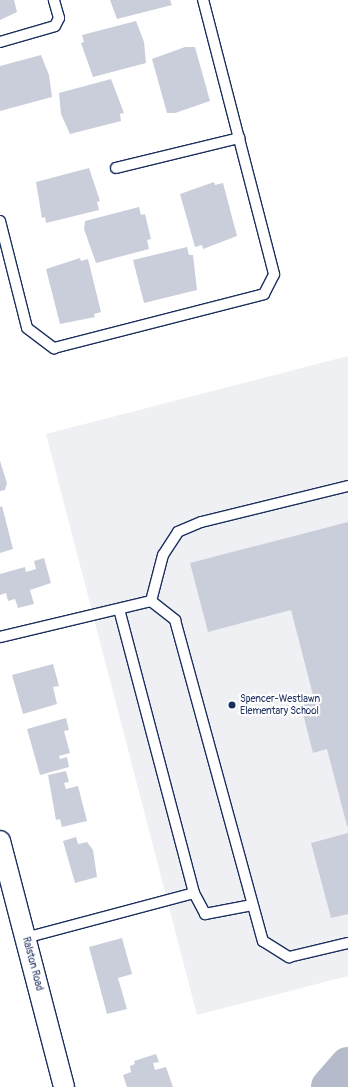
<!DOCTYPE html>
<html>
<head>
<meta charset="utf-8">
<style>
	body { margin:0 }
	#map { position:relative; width:348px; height:1087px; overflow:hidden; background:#fff; font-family:Pangolin,sans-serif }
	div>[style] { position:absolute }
	.built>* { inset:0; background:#eff0f4 }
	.river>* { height:38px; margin:-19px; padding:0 19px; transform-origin:19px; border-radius:19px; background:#b5bbca }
	.building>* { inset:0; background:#caceda }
	.roads { filter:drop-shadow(1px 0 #1b2f5e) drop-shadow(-1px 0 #1b2f5e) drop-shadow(0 1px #1b2f5e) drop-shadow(0 -1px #1b2f5e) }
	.lane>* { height:10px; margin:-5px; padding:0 5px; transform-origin:5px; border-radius:5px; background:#fff }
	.street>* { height:20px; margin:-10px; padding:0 10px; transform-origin:10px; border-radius:10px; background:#fff }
	.dots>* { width:11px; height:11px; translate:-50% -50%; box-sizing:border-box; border:2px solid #fff; border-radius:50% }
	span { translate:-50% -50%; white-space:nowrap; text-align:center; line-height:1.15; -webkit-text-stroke:4px #fff; paint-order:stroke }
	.poi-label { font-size:10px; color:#1b2f5e }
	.left { translate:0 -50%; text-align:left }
	.street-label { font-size:10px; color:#1b2f5e }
</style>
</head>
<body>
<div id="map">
	<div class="built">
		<div style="clip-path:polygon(348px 356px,348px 976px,197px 1015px,46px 434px)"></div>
	</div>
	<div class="river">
		<div style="left:330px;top:1087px;width:28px;rotate:-49deg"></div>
	</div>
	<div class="building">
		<div style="clip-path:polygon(0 0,14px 0,17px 12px,0 20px)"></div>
		<div style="clip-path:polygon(110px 0,170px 0,172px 5px,117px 19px)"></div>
		<div style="clip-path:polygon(136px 21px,144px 42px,146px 63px,93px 77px,81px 43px,84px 42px,82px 35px)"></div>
		<div style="clip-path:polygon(185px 47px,195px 47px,210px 101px,175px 113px,167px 113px,152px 59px)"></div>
		<div style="clip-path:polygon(41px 55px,49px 75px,52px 97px,0 111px,0 66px)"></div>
		<div style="clip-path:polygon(111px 79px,124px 113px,120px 114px,121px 121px,70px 134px,61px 114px,59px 93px)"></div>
		<div style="clip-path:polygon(89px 168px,100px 201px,97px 202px,99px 210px,46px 223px,45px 217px,42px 218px,36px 182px)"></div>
		<div style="clip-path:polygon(214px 182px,215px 185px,223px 183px,237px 236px,203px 249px,202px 245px,195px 247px,180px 194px)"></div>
		<div style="clip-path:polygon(139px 207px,141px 215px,145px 214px,151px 239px,147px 240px,149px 249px,96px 263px,84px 229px,85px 221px)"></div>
		<div style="clip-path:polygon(187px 247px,189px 255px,193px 255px,197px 290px,144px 303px,133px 260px)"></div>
		<div style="clip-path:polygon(80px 258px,81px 261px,88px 259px,101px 312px,94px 314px,95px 317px,60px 324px,46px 269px)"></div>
		<div style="clip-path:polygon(0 461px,7px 483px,5px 490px,0 491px)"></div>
		<div style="clip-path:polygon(2px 506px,13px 549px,0 553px,0 507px)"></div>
		<div style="clip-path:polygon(348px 522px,348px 826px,347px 826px,327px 749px,313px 753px,299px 698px,313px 695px,291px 610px,208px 632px,190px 563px)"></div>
		<div style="clip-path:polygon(44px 558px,51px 583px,30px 590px,34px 604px,18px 608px,15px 599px,8px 601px,6px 593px,0 595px,0 574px,25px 567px,26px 572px,33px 570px,36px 569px,34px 561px)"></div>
		<div style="clip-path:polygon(53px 664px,59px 686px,53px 687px,57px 704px,23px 714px,12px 675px)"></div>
		<div style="clip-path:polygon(66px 718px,69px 730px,64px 731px,70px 753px,59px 756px,60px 759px,67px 757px,69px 767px,40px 775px,27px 729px)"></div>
		<div style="clip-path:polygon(66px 771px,69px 782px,64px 783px,66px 789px,78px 786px,87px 821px,62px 827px,60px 819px,56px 820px,48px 775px)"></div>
		<div style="clip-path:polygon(348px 833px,348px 914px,331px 918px,311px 843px)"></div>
		<div style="clip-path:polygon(76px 837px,78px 844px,87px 842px,93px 850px,97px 877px,75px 883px,63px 841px)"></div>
		<div style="clip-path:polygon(122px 938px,132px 974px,118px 978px,127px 1009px,107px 1014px,89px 947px)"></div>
		<div style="clip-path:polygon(156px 1054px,159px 1062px,153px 1063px,155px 1070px,166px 1067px,173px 1087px,127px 1087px,123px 1075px,131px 1072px,130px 1066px,135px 1064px,134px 1061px)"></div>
	</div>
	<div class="roads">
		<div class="lane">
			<div style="left:0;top:42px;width:57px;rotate:-16.2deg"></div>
			<div style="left:55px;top:26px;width:9px;rotate:-63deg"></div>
			<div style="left:59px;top:18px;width:19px;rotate:-106deg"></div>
			<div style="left:116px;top:168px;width:127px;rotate:-13.7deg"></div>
			<div style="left:0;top:221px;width:110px;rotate:75.8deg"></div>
			<div style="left:27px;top:328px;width:34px;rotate:37deg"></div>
			<div style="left:54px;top:348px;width:217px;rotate:-14.4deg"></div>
			<div style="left:264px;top:294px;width:22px;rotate:-63deg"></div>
			<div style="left:274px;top:274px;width:283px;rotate:-104.5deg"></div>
			<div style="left:348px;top:486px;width:151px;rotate:166.2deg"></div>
			<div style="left:201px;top:522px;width:25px;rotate:157deg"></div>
			<div style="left:178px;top:532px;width:27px;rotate:123deg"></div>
			<div style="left:163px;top:555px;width:48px;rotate:104.6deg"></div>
			<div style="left:151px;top:601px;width:31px;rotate:38deg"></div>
			<div style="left:175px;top:620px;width:333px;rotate:74.7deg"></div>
			<div style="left:263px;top:941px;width:31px;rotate:32deg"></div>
			<div style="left:289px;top:957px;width:61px;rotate:-13.3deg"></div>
			<div style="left:119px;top:609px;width:294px;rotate:75.2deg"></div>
			<div style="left:194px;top:893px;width:24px;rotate:62deg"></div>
			<div style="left:205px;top:914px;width:48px;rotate:-10.8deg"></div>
			<div style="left:0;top:637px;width:155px;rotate:-13.4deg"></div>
			<div style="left:25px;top:938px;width:175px;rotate:-14.9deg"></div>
		</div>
		<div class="street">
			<div style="left:0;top:841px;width:254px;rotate:75.4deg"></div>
		</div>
	</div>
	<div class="dots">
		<div style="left:232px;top:705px;background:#1b2f5e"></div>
	</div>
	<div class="poi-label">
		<span class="left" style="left:240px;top:705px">Spencer-Westlawn<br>Elementary School</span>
	</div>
	<div class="street-label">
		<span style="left:32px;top:964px;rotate:75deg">Ralston Road</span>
	</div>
</div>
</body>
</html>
